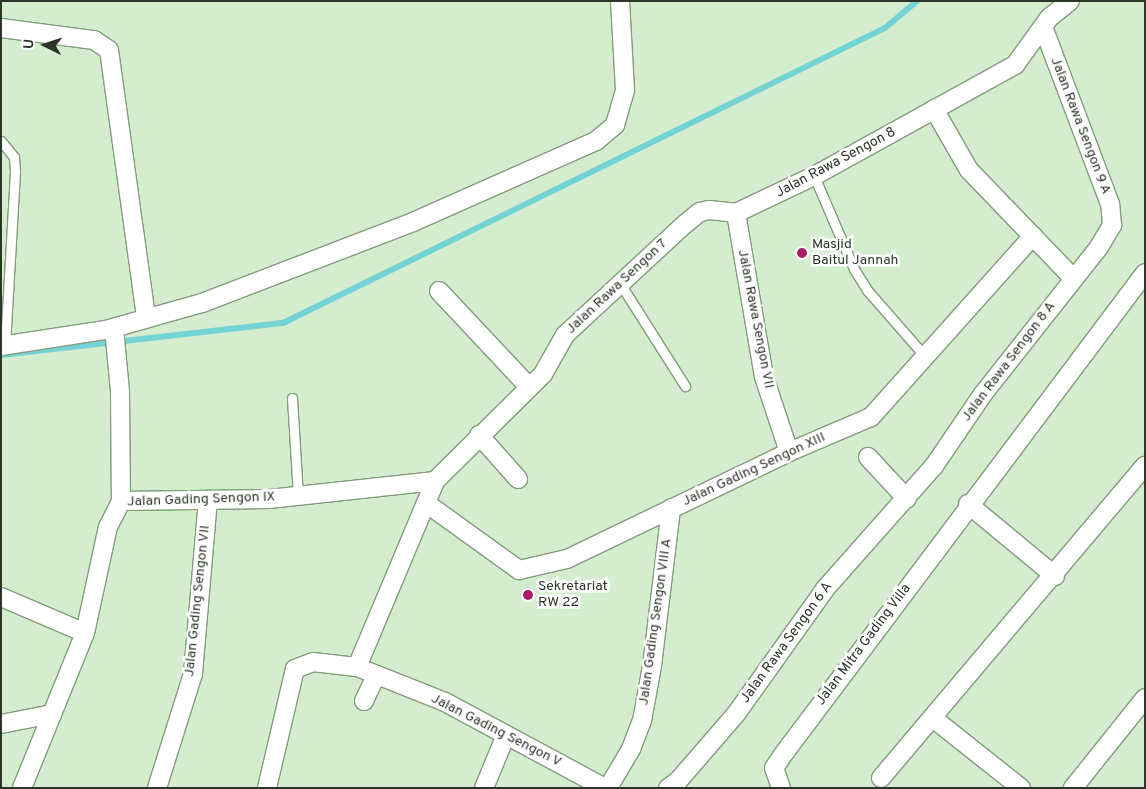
<!DOCTYPE html>
<html>
<head>
<meta charset="utf-8">
<style>
	body { margin:0 }
	#map { position:relative; width:1146px; height:789px; overflow:hidden; background:#d5edcf; font-family:Overpass,sans-serif }
	div>[style] { position:absolute }
	.stream>* { height:6px; margin:-3px; padding:0 3px; transform-origin:3px; border-radius:3px; background:#74d3d5 }
	.roads { filter:drop-shadow(1px 0 #849b7e) drop-shadow(-1px 0 #849b7e) drop-shadow(0 1px #849b7e) drop-shadow(0 -1px #849b7e) }
	.lane>* { height:9px; margin:-4.5px; padding:0 4.5px; transform-origin:4.5px; border-radius:4.5px; background:#fff }
	.street>* { height:18px; margin:-9px; padding:0 9px; transform-origin:9px; border-radius:9px; background:#fff }
	.dots>* { width:14px; height:14px; translate:-50% -50%; box-sizing:border-box; border:2px solid #fff; border-radius:50% }
	span { translate:-50% -50%; white-space:nowrap; text-align:center; line-height:1.15; -webkit-text-stroke:5px #fff; paint-order:stroke }
	.street-label { font-size:14px; color:#2c3529 }
	.poi-label { font-size:14px; color:#2c3529 }
	.left { translate:0 -50%; text-align:left }
	.frame { position:absolute; inset:0; border:2px solid #2c3529; pointer-events:none }
	.north { position:absolute; left:20px; top:20px; width:50px; height:50px; -webkit-text-stroke:4px #fff; paint-order:stroke; rotate:274deg; font-size:14px; font-weight:700; line-height:20px; text-align:center; color:#2c3529 }
	.north::after { content:''; display:block; margin:auto; width:18px; height:22px; background:#2c3529; clip-path:polygon(50% 0,100% 100%,50% 72%,0 100%) }
</style>
</head>
<body>
<div id="map">
	<div class="stream">
		<div style="left:1px;top:355px;width:284px;rotate:-6.5deg"></div>
		<div style="left:283px;top:323px;width:670px;rotate:-26.11deg"></div>
		<div style="left:885px;top:28px;width:42px;rotate:-40.2deg"></div>
	</div>
	<div class="roads">
		<div class="lane">
			<div style="left:1px;top:141px;width:21px;rotate:51deg"></div>
			<div style="left:14px;top:157px;width:15px;rotate:86deg"></div>
			<div style="left:15px;top:172px;width:174px;rotate:93.3deg"></div>
			<div style="left:814px;top:176px;width:101px;rotate:66.7deg"></div>
			<div style="left:854px;top:269px;width:25px;rotate:58deg"></div>
			<div style="left:867px;top:290px;width:86px;rotate:48.8deg"></div>
			<div style="left:621px;top:285px;width:120px;rotate:57.6deg"></div>
			<div style="left:292px;top:398px;width:98px;rotate:86.5deg"></div>
		</div>
		<div class="street">
			<div style="left:1px;top:28px;width:94px;rotate:7.4deg"></div>
			<div style="left:94px;top:40px;width:18px;rotate:34deg"></div>
			<div style="left:109px;top:50px;width:271px;rotate:82.1deg"></div>
			<div style="left:934px;top:109px;width:70px;rotate:60.2deg"></div>
			<div style="left:969px;top:170px;width:150px;rotate:46.1deg"></div>
			<div style="left:736px;top:213px;width:86px;rotate:-25.4deg"></div>
			<div style="left:814px;top:176px;width:230px;rotate:-28.9deg"></div>
			<div style="left:1015px;top:65px;width:58px;rotate:-54.1deg"></div>
			<div style="left:1049px;top:18px;width:27px;rotate:-39deg"></div>
			<div style="left:736px;top:213px;width:166px;rotate:80.3deg"></div>
			<div style="left:764px;top:377px;width:79px;rotate:71.6deg"></div>
			<div style="left:439px;top:291px;width:132px;rotate:46.8deg"></div>
			<div style="left:114px;top:328px;width:64px;rotate:84.6deg"></div>
			<div style="left:120px;top:392px;width:109px;rotate:89.5deg"></div>
			<div style="left:1px;top:346px;width:106px;rotate:-8.7deg"></div>
			<div style="left:106px;top:330px;width:100px;rotate:-15.7deg"></div>
			<div style="left:202px;top:303px;width:226px;rotate:-21deg"></div>
			<div style="left:413px;top:222px;width:200px;rotate:-23.9deg"></div>
			<div style="left:596px;top:141px;width:25px;rotate:-40deg"></div>
			<div style="left:615px;top:125px;width:36px;rotate:-74deg"></div>
			<div style="left:625px;top:90px;width:89px;rotate:-93.2deg"></div>
			<div style="left:479px;top:435px;width:59px;rotate:48.4deg"></div>
			<div style="left:868px;top:457px;width:57px;rotate:47.1deg"></div>
			<div style="left:426px;top:503px;width:115px;rotate:35.8deg"></div>
			<div style="left:519px;top:570px;width:49px;rotate:-12.9deg"></div>
			<div style="left:567px;top:559px;width:246px;rotate:-25.7deg"></div>
			<div style="left:789px;top:452px;width:89px;rotate:-23.1deg"></div>
			<div style="left:871px;top:417px;width:243px;rotate:-48.2deg"></div>
			<div style="left:968px;top:504px;width:113px;rotate:39.6deg"></div>
			<div style="left:1px;top:597px;width:91px;rotate:23.2deg"></div>
			<div style="left:357px;top:667px;width:202px;rotate:-67.2deg"></div>
			<div style="left:435px;top:481px;width:152px;rotate:-44.7deg"></div>
			<div style="left:543px;top:374px;width:45px;rotate:-60.6deg"></div>
			<div style="left:565px;top:335px;width:163px;rotate:-42.8deg"></div>
			<div style="left:685px;top:224px;width:19px;rotate:-39deg"></div>
			<div style="left:700px;top:212px;width:9px;rotate:-13deg"></div>
			<div style="left:709px;top:210px;width:27px;rotate:6deg"></div>
			<div style="left:364px;top:701px;width:29px;rotate:-65deg"></div>
			<div style="left:934px;top:719px;width:111px;rotate:38.4deg"></div>
			<div style="left:1px;top:724px;width:52px;rotate:-11.1deg"></div>
			<div style="left:881px;top:778px;width:409px;rotate:-49.8deg"></div>
			<div style="left:22px;top:788px;width:167px;rotate:-67.9deg"></div>
			<div style="left:85px;top:633px;width:108px;rotate:-77.8deg"></div>
			<div style="left:108px;top:527px;width:29px;rotate:-63deg"></div>
			<div style="left:121px;top:501px;width:148px;rotate:-0.8deg"></div>
			<div style="left:269px;top:499px;width:167px;rotate:-6.2deg"></div>
			<div style="left:157px;top:788px;width:120px;rotate:-72.5deg"></div>
			<div style="left:193px;top:674px;width:175px;rotate:-85.1deg"></div>
			<div style="left:267px;top:788px;width:122px;rotate:-76.8deg"></div>
			<div style="left:295px;top:669px;width:19px;rotate:-21deg"></div>
			<div style="left:313px;top:662px;width:44px;rotate:6.5deg"></div>
			<div style="left:357px;top:667px;width:95px;rotate:21.7deg"></div>
			<div style="left:445px;top:702px;width:182px;rotate:28.3deg"></div>
			<div style="left:484px;top:788px;width:57px;rotate:-67.5deg"></div>
			<div style="left:608px;top:788px;width:45px;rotate:-59.5deg"></div>
			<div style="left:631px;top:749px;width:30px;rotate:-69deg"></div>
			<div style="left:642px;top:721px;width:56px;rotate:-79.7deg"></div>
			<div style="left:652px;top:666px;width:159px;rotate:-83.1deg"></div>
			<div style="left:668px;top:788px;width:12px;rotate:-35deg"></div>
			<div style="left:678px;top:781px;width:89px;rotate:-49.1deg"></div>
			<div style="left:736px;top:714px;width:153px;rotate:-54.5deg"></div>
			<div style="left:825px;top:589px;width:164px;rotate:-48.5deg"></div>
			<div style="left:934px;top:466px;width:87px;rotate:-55.8deg"></div>
			<div style="left:983px;top:394px;width:187px;rotate:-51.7deg"></div>
			<div style="left:1099px;top:247px;width:26px;rotate:-59deg"></div>
			<div style="left:1112px;top:225px;width:21px;rotate:-95deg"></div>
			<div style="left:1110px;top:204px;width:189px;rotate:-110.7deg"></div>
			<div style="left:781px;top:788px;width:21px;rotate:-109deg"></div>
			<div style="left:774px;top:768px;width:14px;rotate:-56deg"></div>
			<div style="left:782px;top:756px;width:604px;rotate:-53.07deg"></div>
			<div style="left:1073px;top:788px;width:115px;rotate:-51.3deg"></div>
		</div>
	</div>
	<div class="dots">
		<div style="left:802px;top:253px;background:#a61e67"></div>
		<div style="left:528px;top:595px;background:#a61e67"></div>
	</div>
	<div class="street-label">
		<span style="left:1080px;top:126px;rotate:69deg">Jalan Rawa Sengon 9 A</span>
		<span style="left:836px;top:163px;rotate:-28deg">Jalan Rawa Sengon 8</span>
		<span style="left:617px;top:287px;rotate:-43deg">Jalan Rawa Sengon 7</span>
		<span style="left:755px;top:319px;rotate:79deg">Jalan Rawa Sengon VII</span>
		<span style="left:1009px;top:362px;rotate:-53deg">Jalan Rawa Sengon 8 A</span>
		<span style="left:754px;top:470px;rotate:-25deg">Jalan Gading Sengon XIII</span>
		<span style="left:201px;top:500px;rotate:-2deg">Jalan Gading Sengon IX</span>
		<span style="left:198px;top:601px;rotate:-84deg">Jalan Gading Sengon VII</span>
		<span style="left:656px;top:622px;rotate:-82deg">Jalan Gading Sengon VIII A</span>
		<span style="left:787px;top:643px;rotate:-54deg">Jalan Rawa Sengon 6 A</span>
		<span style="left:864px;top:645px;rotate:-53deg">Jalan Mitra Gading Villa</span>
		<span style="left:496px;top:731px;rotate:27deg">Jalan Gading Sengon V</span>
	</div>
	<div class="poi-label">
		<span class="left" style="left:812px;top:253px">Masjid<br>Baitul Jannah</span>
		<span class="left" style="left:538px;top:595px">Sekretariat<br>RW 22</span>
	</div>
	<div class="frame"></div>
	<div class="north">U</div>
</div>
</body>
</html>
